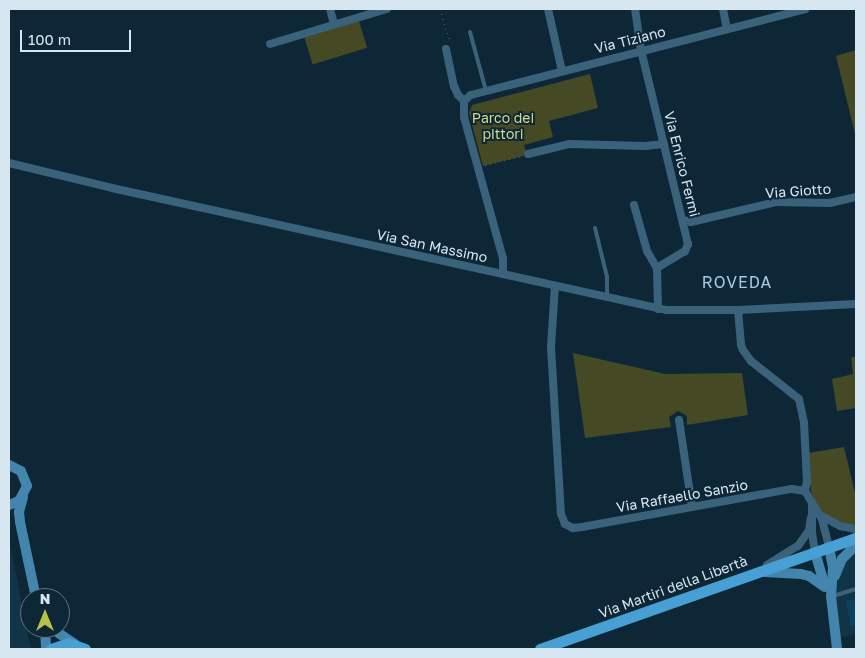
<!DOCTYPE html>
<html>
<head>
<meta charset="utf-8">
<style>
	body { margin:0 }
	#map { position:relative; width:865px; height:658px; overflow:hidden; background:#0d2737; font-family:"Golos Text",sans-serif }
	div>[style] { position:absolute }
	.built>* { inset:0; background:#113447 }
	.green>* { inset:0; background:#454924; transform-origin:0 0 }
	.building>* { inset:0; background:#0b4260 }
	.path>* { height:1px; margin-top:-0.5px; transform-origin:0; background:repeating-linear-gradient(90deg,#526977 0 1px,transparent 0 5px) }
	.lane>* { height:4px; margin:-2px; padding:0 2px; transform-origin:2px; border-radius:2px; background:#3b627b }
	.street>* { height:8px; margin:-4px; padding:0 4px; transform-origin:4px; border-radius:4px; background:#3b627b }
	.secondary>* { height:10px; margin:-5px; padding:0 5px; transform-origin:5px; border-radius:5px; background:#4485ad }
	.primary>* { height:11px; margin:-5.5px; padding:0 5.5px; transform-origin:5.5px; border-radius:5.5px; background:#489fd4 }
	span { translate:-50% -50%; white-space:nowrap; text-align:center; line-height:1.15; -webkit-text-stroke:4px #0d2737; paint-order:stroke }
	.street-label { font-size:14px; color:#d7e7f1 }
	.park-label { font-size:14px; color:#d3dc8b }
	.quarter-label { font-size:16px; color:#abc9de; letter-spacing:1px }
	.frame { position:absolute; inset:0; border:10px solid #d7e7f1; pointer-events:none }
	.north { position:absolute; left:20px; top:588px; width:50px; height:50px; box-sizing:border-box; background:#0d2737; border:1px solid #5e7481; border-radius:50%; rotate:0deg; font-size:14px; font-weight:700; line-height:20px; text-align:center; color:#d7e7f1 }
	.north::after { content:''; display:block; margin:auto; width:18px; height:22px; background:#b7c147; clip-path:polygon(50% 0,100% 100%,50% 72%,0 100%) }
	.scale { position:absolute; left:20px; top:30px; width:111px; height:22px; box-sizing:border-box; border:2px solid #d7e7f1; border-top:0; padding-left:6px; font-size:15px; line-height:18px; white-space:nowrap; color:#d7e7f1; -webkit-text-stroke:4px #0d2737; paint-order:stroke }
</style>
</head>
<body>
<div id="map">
	<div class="built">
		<div style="clip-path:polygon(9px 539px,29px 640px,32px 649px,9px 649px)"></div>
		<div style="clip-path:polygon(856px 551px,856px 634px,839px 638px,835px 596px,841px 568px)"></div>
	</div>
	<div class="green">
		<div style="left:359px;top:21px;width:28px;height:57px;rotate:73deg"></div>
		<div style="clip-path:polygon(856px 50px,856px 138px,836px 56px)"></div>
		<div style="clip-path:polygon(590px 74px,598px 108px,549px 121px,553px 137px,524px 145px,527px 155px,483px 166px,469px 113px,472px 105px)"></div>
		<div style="clip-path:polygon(573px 353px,665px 374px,742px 373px,748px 415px,687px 425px,687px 416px,678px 411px,669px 417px,671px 427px,585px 438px)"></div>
		<div style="clip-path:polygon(851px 357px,856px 357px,856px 408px,837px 411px,832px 379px,853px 374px)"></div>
		<div style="clip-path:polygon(844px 447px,856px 497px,856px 526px,846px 525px,828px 517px,819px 510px,811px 492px,808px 453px)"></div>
	</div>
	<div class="building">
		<div style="clip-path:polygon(856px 599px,856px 625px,851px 626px,846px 601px)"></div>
	</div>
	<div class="path">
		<div style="left:440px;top:9px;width:34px;rotate:73deg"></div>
		<div style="left:485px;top:165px;width:36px;rotate:-14deg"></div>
	</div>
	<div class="lane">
		<div style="left:470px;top:32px;width:61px;rotate:74.8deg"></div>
		<div style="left:595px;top:228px;width:50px;rotate:76.2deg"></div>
		<div style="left:607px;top:277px;width:20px;rotate:90deg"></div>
		<div style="left:833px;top:596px;width:24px;rotate:-17deg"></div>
	</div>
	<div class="street">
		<div style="left:330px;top:9px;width:16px;rotate:75deg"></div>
		<div style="left:548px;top:9px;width:64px;rotate:77.3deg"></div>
		<div style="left:635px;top:9px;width:41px;rotate:81.7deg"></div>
		<div style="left:641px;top:50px;width:200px;rotate:76.4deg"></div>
		<div style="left:688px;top:244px;width:8px;rotate:113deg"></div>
		<div style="left:685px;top:251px;width:33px;rotate:149deg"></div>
		<div style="left:657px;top:268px;width:41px;rotate:88.6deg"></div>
		<div style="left:723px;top:9px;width:20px;rotate:79deg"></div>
		<div style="left:270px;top:44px;width:122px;rotate:-16.7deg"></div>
		<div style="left:446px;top:49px;width:38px;rotate:78deg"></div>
		<div style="left:454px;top:86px;width:10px;rotate:66deg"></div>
		<div style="left:458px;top:95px;width:8px;rotate:45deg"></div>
		<div style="left:464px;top:101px;width:9px;rotate:-41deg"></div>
		<div style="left:471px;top:95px;width:345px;rotate:-14.4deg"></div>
		<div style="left:464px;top:101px;width:16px;rotate:90deg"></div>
		<div style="left:464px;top:117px;width:147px;rotate:74.6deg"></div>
		<div style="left:503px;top:259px;width:15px;rotate:90deg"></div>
		<div style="left:528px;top:154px;width:42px;rotate:-13.7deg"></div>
		<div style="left:569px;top:144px;width:76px;rotate:1.5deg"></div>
		<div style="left:645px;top:146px;width:19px;rotate:-6deg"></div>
		<div style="left:9px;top:163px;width:106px;rotate:13.6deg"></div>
		<div style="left:112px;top:188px;width:567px;rotate:12.42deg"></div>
		<div style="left:666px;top:310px;width:72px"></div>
		<div style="left:738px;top:310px;width:118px;rotate:-2.9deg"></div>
		<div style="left:634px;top:205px;width:48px;rotate:74.2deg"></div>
		<div style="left:647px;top:251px;width:20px;rotate:60deg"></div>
		<div style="left:683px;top:220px;width:8px;rotate:14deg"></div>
		<div style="left:691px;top:222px;width:87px;rotate:-13.2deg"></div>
		<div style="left:776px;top:202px;width:54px;rotate:1.1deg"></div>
		<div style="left:830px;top:203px;width:27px;rotate:-13deg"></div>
		<div style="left:555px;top:286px;width:61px;rotate:93.8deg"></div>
		<div style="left:551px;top:347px;width:167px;rotate:86.6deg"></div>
		<div style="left:561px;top:514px;width:11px;rotate:68deg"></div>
		<div style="left:565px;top:524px;width:9px;rotate:27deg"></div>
		<div style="left:573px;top:528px;width:9px;rotate:-6deg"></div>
		<div style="left:582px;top:527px;width:213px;rotate:-10.3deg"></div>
		<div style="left:792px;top:489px;width:13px;rotate:9deg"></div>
		<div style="left:738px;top:310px;width:35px;rotate:85deg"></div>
		<div style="left:741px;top:345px;width:5px;rotate:68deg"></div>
		<div style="left:743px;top:350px;width:14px;rotate:54deg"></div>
		<div style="left:751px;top:361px;width:61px;rotate:38.4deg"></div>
		<div style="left:799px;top:399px;width:25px;rotate:78deg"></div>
		<div style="left:804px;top:423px;width:59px;rotate:87.1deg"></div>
		<div style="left:807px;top:482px;width:9px;rotate:103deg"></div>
		<div style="left:679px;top:420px;width:88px;rotate:81.5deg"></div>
		<div style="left:805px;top:491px;width:33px;rotate:59deg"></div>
		<div style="left:822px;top:519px;width:29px;rotate:76deg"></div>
		<div style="left:812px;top:503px;width:30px;rotate:90deg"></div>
		<div style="left:812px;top:533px;width:19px;rotate:81deg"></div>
		<div style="left:822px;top:516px;width:21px;rotate:29deg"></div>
		<div style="left:840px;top:526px;width:16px;rotate:11deg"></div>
		<div style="left:767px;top:565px;width:36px;rotate:-32deg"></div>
		<div style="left:798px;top:546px;width:19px;rotate:-55deg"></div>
		<div style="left:809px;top:530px;width:12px;rotate:-81deg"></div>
	</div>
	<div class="secondary">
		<div style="left:9px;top:465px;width:13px;rotate:27deg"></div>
		<div style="left:21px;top:471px;width:16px;rotate:68deg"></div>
		<div style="left:27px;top:486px;width:17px;rotate:118deg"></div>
		<div style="left:19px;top:501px;width:11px;rotate:158deg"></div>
		<div style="left:23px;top:497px;width:16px;rotate:105deg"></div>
		<div style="left:19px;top:512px;width:10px;rotate:84deg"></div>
		<div style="left:20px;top:522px;width:78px;rotate:78.1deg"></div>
		<div style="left:829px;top:547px;width:21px;rotate:79deg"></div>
		<div style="left:833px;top:568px;width:28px;rotate:94deg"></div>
		<div style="left:831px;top:596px;width:53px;rotate:83.5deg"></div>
		<div style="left:815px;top:552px;width:36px;rotate:74deg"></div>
		<div style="left:765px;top:572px;width:36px;rotate:3deg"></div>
		<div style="left:801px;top:574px;width:8px;rotate:14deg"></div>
		<div style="left:809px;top:576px;width:19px;rotate:35deg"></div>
		<div style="left:835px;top:576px;width:18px;rotate:-68deg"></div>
		<div style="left:842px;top:559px;width:20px;rotate:-45deg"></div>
		<div style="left:45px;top:628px;width:21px;rotate:87deg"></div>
		<div style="left:51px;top:628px;width:29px;rotate:34deg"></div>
	</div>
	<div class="primary">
		<div style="left:51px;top:649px;width:18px;rotate:-19deg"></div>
		<div style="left:68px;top:643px;width:18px;rotate:19deg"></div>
		<div style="left:540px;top:649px;width:335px;rotate:-19.4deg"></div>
	</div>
	<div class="street-label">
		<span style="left:630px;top:40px;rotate:-14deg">Via Tiziano</span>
		<span style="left:682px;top:164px;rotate:76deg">Via Enrico Fermi</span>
		<span style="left:798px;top:191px;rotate:-4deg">Via Giotto</span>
		<span style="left:432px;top:246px;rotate:12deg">Via San Massimo</span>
		<span style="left:682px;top:496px;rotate:-10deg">Via Raffaello Sanzio</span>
		<span style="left:673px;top:587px;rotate:-20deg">Via Martiri della Libertà</span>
	</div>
	<div class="park-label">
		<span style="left:503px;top:126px">Parco dei<br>pittori</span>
	</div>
	<div class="quarter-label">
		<span style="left:737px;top:282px">ROVEDA</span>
	</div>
	<div class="frame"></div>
	<div class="north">N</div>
	<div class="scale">100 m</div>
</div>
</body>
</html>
